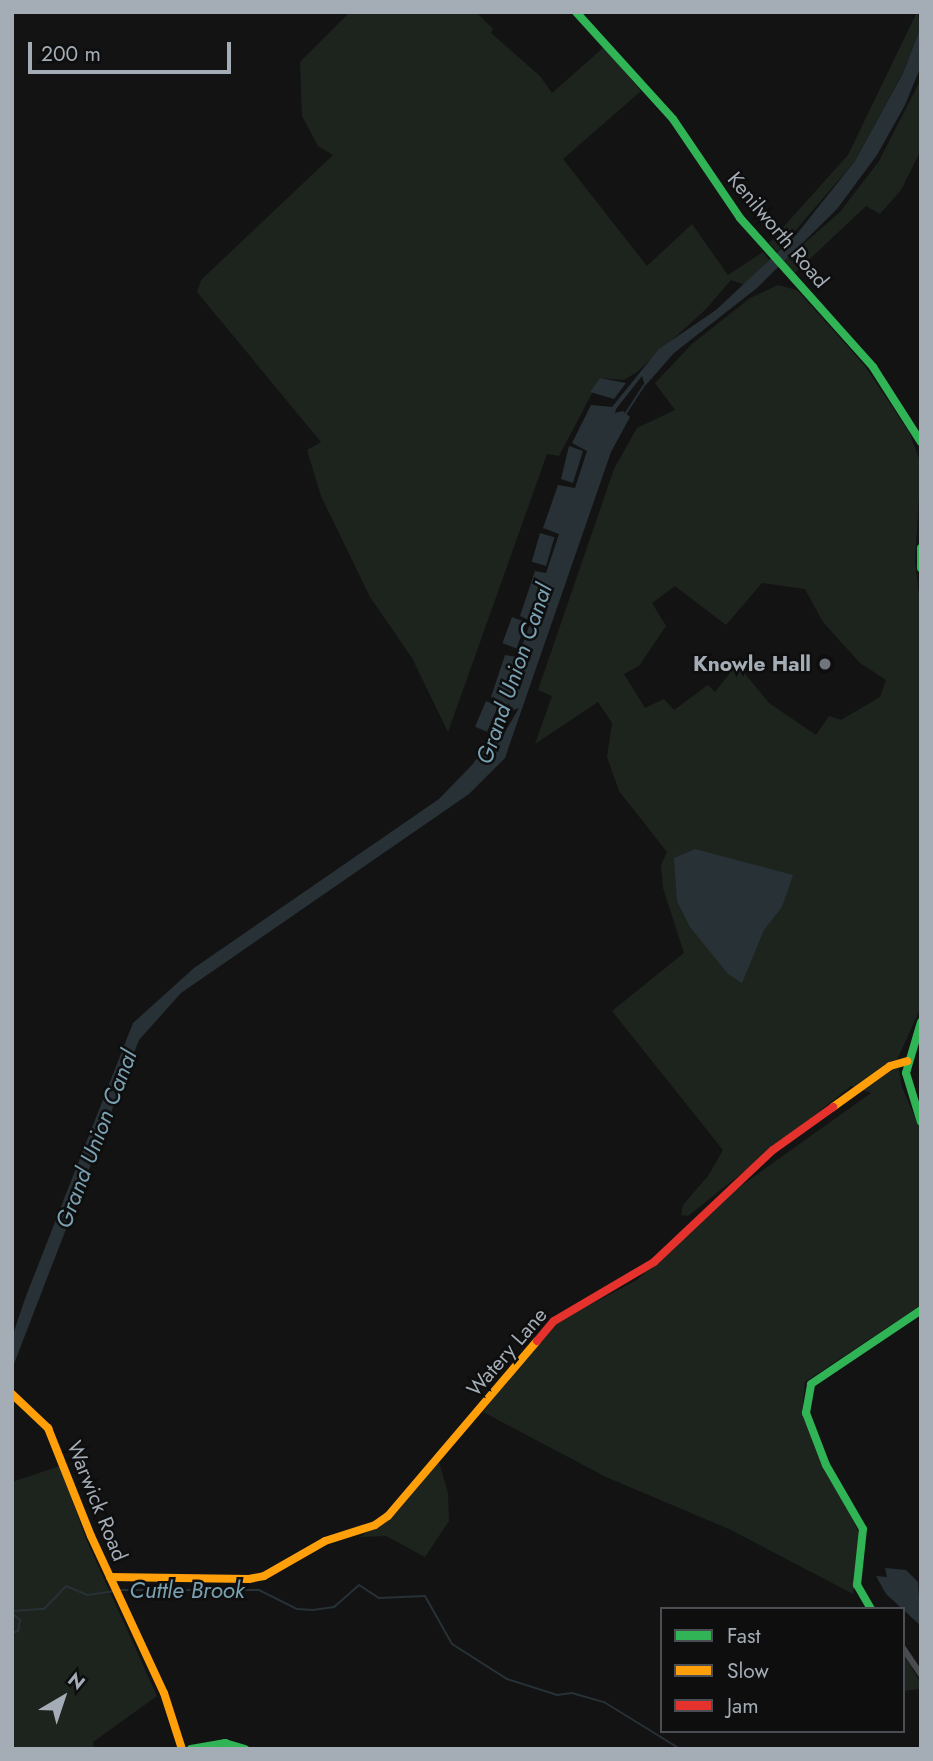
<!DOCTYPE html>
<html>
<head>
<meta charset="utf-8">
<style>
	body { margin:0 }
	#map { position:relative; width:933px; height:1761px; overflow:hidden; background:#131314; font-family:Jost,sans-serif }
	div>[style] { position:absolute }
	.green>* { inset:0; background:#1d241e }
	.water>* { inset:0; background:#273136; transform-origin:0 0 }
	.stream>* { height:2px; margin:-1px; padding:0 1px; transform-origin:1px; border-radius:1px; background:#273136 }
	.street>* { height:6px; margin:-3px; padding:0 3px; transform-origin:3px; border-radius:3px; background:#484a4d }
	.fast>* { height:8px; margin:-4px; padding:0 4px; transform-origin:4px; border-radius:4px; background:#30b455 }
	.slow>* { height:8px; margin:-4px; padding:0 4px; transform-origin:4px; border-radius:4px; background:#ff9f0a }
	.jam>* { height:8px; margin:-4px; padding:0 4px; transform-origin:4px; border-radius:4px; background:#e5322d }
	.dots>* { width:19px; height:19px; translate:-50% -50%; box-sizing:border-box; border:4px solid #0e0e0f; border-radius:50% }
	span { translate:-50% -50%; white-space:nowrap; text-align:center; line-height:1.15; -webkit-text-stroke:5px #0e0e0f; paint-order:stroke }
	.street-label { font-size:21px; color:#a4acb5 }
	.poi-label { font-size:21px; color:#a4acb5; font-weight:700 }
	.right { translate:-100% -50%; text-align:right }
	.water-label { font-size:23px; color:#79a1b2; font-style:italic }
	.frame { position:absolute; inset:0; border:14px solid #a4acb5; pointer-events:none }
	.legend { position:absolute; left:660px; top:1607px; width:245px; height:126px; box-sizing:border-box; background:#0e0e0f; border:2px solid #4a4d51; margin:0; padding:9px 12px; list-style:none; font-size:21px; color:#a4acb5 }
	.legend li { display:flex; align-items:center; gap:14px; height:35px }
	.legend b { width:35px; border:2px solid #4a4d51 }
	.north { position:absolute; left:28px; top:1663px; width:70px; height:70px; -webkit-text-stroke:5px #0e0e0f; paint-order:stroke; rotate:39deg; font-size:19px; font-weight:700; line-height:28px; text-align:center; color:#a4acb5 }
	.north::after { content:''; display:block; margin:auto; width:24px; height:32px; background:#a4acb5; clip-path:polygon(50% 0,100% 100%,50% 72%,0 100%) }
	.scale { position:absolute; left:28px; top:42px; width:203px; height:32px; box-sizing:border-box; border:4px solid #a4acb5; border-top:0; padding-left:9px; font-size:21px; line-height:24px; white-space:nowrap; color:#a4acb5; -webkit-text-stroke:5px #0e0e0f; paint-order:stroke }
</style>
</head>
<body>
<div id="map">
	<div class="green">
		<div style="clip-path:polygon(350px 12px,476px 12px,493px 29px,491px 33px,540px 76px,552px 93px,604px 47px,641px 91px,563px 159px,647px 266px,692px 224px,728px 275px,763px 252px,769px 260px,745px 285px,731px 280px,706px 309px,637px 372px,624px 380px,600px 378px,559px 456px,547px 454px,448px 732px,412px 658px,370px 597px,321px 496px,307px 450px,321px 442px,197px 292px,201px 280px,333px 155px,318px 146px,302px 116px,300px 62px)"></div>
		<div style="clip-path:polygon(917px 12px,921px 26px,903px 72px,855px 161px,777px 252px,769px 243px,848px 155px)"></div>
		<div style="clip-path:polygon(921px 79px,921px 150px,901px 190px,880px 214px,866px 206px,794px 274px,783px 262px,840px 212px,879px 161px)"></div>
		<div style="clip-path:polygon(evenodd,778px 285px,797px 290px,865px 366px,909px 432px,921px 464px,915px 561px,921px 612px,921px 1007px,897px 1060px,902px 1087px,921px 1131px,921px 1305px,805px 1382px,803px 1401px,804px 1419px,862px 1539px,853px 1594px,729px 1529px,606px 1477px,483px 1412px,524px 1358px,561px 1320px,637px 1280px,724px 1198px,871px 1093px,851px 1086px,688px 1216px,681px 1215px,683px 1205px,708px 1176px,723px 1150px,612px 1011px,684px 953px,663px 888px,661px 865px,667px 852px,619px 791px,607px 757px,612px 723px,598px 702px,535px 744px,552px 696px,538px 690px,614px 469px,637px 428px,675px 410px,655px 383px,692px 344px,750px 298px,778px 285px,762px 583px,805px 589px,823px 622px,860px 663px,886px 680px,880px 697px,841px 720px,829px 716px,816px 735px,769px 703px,737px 664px,715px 692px,708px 685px,674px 710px,664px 699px,645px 708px,624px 674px,639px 666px,666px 626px,652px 603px,675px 586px,726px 625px,762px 583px)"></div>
		<div style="clip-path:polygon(438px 1459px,448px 1493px,449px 1521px,425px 1557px,386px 1536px,360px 1537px,397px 1511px)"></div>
		<div style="clip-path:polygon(60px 1466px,86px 1539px,157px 1696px,93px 1742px,94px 1749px,12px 1749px,12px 1482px)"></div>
		<div style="clip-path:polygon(903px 1652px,921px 1684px,920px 1689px,903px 1691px)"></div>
	</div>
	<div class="water">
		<div style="clip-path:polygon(evenodd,921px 26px,921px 66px,905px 105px,877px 155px,837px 209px,757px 288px,674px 353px,645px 386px,642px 376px,616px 409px,615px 413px,623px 411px,630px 417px,611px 452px,505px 758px,469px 794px,181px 993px,139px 1040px,12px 1369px,12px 1337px,26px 1296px,133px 1023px,194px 968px,439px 799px,472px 765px,490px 740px,503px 702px,491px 697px,505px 655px,518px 657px,531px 621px,520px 616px,535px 571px,546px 573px,559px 534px,543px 528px,558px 485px,575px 488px,587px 451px,572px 443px,591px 405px,612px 407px,659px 349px,716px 310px,796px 235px,855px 161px,903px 73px,921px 26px,509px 702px,510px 711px,519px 708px,496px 747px,509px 702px)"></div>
		<div style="clip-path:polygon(600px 378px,626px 383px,614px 399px,590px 392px)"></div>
		<div style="clip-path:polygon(569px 446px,583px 451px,573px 483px,561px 479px)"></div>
		<div style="left:540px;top:533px;width:15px;height:30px;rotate:16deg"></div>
		<div style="left:512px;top:617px;width:15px;height:28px;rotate:20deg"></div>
		<div style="left:486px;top:701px;width:13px;height:28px;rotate:23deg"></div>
		<div style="clip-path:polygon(695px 849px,793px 875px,782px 907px,764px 930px,742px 983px,728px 974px,690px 927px,677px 901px,674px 858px)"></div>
		<div style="clip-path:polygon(885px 1568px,906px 1570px,918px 1582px,921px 1626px,886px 1594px,876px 1576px,887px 1577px)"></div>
	</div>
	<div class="stream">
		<div style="left:626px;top:413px;width:33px;rotate:-57deg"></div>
		<div style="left:119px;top:1590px;width:140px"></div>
		<div style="left:259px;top:1590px;width:42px;rotate:26.6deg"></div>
		<div style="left:297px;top:1609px;width:16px;rotate:4deg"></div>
		<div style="left:313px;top:1610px;width:21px;rotate:-8deg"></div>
		<div style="left:334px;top:1607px;width:33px;rotate:-41deg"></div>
		<div style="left:359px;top:1585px;width:24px;rotate:33deg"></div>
		<div style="left:379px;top:1598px;width:46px;rotate:-2.5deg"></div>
		<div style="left:425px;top:1596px;width:55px;rotate:60.6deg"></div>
		<div style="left:452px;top:1644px;width:65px;rotate:32.5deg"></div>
		<div style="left:507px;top:1679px;width:52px;rotate:17.7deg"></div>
		<div style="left:557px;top:1695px;width:15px;rotate:-8deg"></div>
		<div style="left:572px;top:1693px;width:33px;rotate:16deg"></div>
		<div style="left:604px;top:1702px;width:89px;rotate:31.7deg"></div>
		<div style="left:12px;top:1611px;width:32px;rotate:-4deg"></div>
		<div style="left:44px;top:1609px;width:32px;rotate:-46deg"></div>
		<div style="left:66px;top:1586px;width:23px;rotate:23deg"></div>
		<div style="left:87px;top:1595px;width:27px;rotate:-8deg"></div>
		<div style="left:12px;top:1613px;width:11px;rotate:41deg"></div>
		<div style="left:20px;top:1620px;width:11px;rotate:100deg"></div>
		<div style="left:18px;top:1631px;width:6px;rotate:162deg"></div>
	</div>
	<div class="street">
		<div style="left:903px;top:1648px;width:32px;rotate:56deg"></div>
	</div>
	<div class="fast">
		<div style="left:576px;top:12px;width:144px;rotate:47.8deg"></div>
		<div style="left:673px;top:119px;width:120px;rotate:55.9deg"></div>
		<div style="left:740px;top:218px;width:200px;rotate:48.2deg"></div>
		<div style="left:873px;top:367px;width:89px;rotate:57.4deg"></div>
		<div style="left:921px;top:548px;width:20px;rotate:90deg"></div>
		<div style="left:921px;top:1022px;width:53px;rotate:106.4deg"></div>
		<div style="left:906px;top:1073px;width:51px;rotate:73deg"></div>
		<div style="left:871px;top:1609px;width:28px;rotate:-120deg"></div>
		<div style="left:857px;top:1585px;width:56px;rotate:-83.9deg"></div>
		<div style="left:863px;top:1529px;width:74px;rotate:-120deg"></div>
		<div style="left:826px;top:1465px;width:56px;rotate:-111deg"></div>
		<div style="left:806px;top:1413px;width:29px;rotate:-80deg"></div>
		<div style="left:811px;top:1384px;width:133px;rotate:-33.9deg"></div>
		<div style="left:191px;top:1749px;width:35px;rotate:-10deg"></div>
		<div style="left:225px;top:1743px;width:21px;rotate:17deg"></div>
	</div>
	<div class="slow">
		<div style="left:833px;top:1107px;width:70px;rotate:-35.7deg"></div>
		<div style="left:890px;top:1066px;width:18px;rotate:-16deg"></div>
		<div style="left:12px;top:1394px;width:50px;rotate:43.4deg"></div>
		<div style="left:48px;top:1428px;width:116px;rotate:68.3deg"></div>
		<div style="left:91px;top:1536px;width:173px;rotate:65.1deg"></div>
		<div style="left:164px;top:1693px;width:59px;rotate:72.2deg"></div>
		<div style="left:110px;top:1577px;width:139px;rotate:0.8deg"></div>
		<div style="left:249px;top:1579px;width:15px;rotate:-11deg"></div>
		<div style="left:264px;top:1576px;width:70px;rotate:-29.8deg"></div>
		<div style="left:325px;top:1541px;width:52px;rotate:-17.7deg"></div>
		<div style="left:375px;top:1525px;width:16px;rotate:-35deg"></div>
		<div style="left:388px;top:1516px;width:230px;rotate:-49.6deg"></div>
	</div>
	<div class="jam">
		<div style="left:537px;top:1341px;width:26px;rotate:-50deg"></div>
		<div style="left:554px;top:1321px;width:116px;rotate:-30.5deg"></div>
		<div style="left:654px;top:1262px;width:163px;rotate:-43.3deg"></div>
		<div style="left:773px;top:1150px;width:74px;rotate:-35.6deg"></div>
	</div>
	<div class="dots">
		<div style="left:825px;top:664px;background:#71767d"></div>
	</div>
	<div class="street-label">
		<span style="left:778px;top:230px;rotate:50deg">Kenilworth Road</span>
		<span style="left:507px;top:1352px;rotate:-49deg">Watery Lane</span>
		<span style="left:97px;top:1501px;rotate:68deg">Warwick Road</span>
	</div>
	<div class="poi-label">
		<span class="right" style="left:811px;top:664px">Knowle Hall</span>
	</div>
	<div class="water-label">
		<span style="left:514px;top:674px;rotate:-71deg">Grand Union Canal</span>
		<span style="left:96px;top:1139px;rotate:-69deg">Grand Union Canal</span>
		<span style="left:187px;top:1590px">Cuttle Brook</span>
	</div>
	<div class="frame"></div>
	<ul class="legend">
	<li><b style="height:9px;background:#30b455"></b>Fast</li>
	<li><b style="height:9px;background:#ff9f0a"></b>Slow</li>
	<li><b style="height:9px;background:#e5322d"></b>Jam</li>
	</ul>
	<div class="north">N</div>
	<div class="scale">200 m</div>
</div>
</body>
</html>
